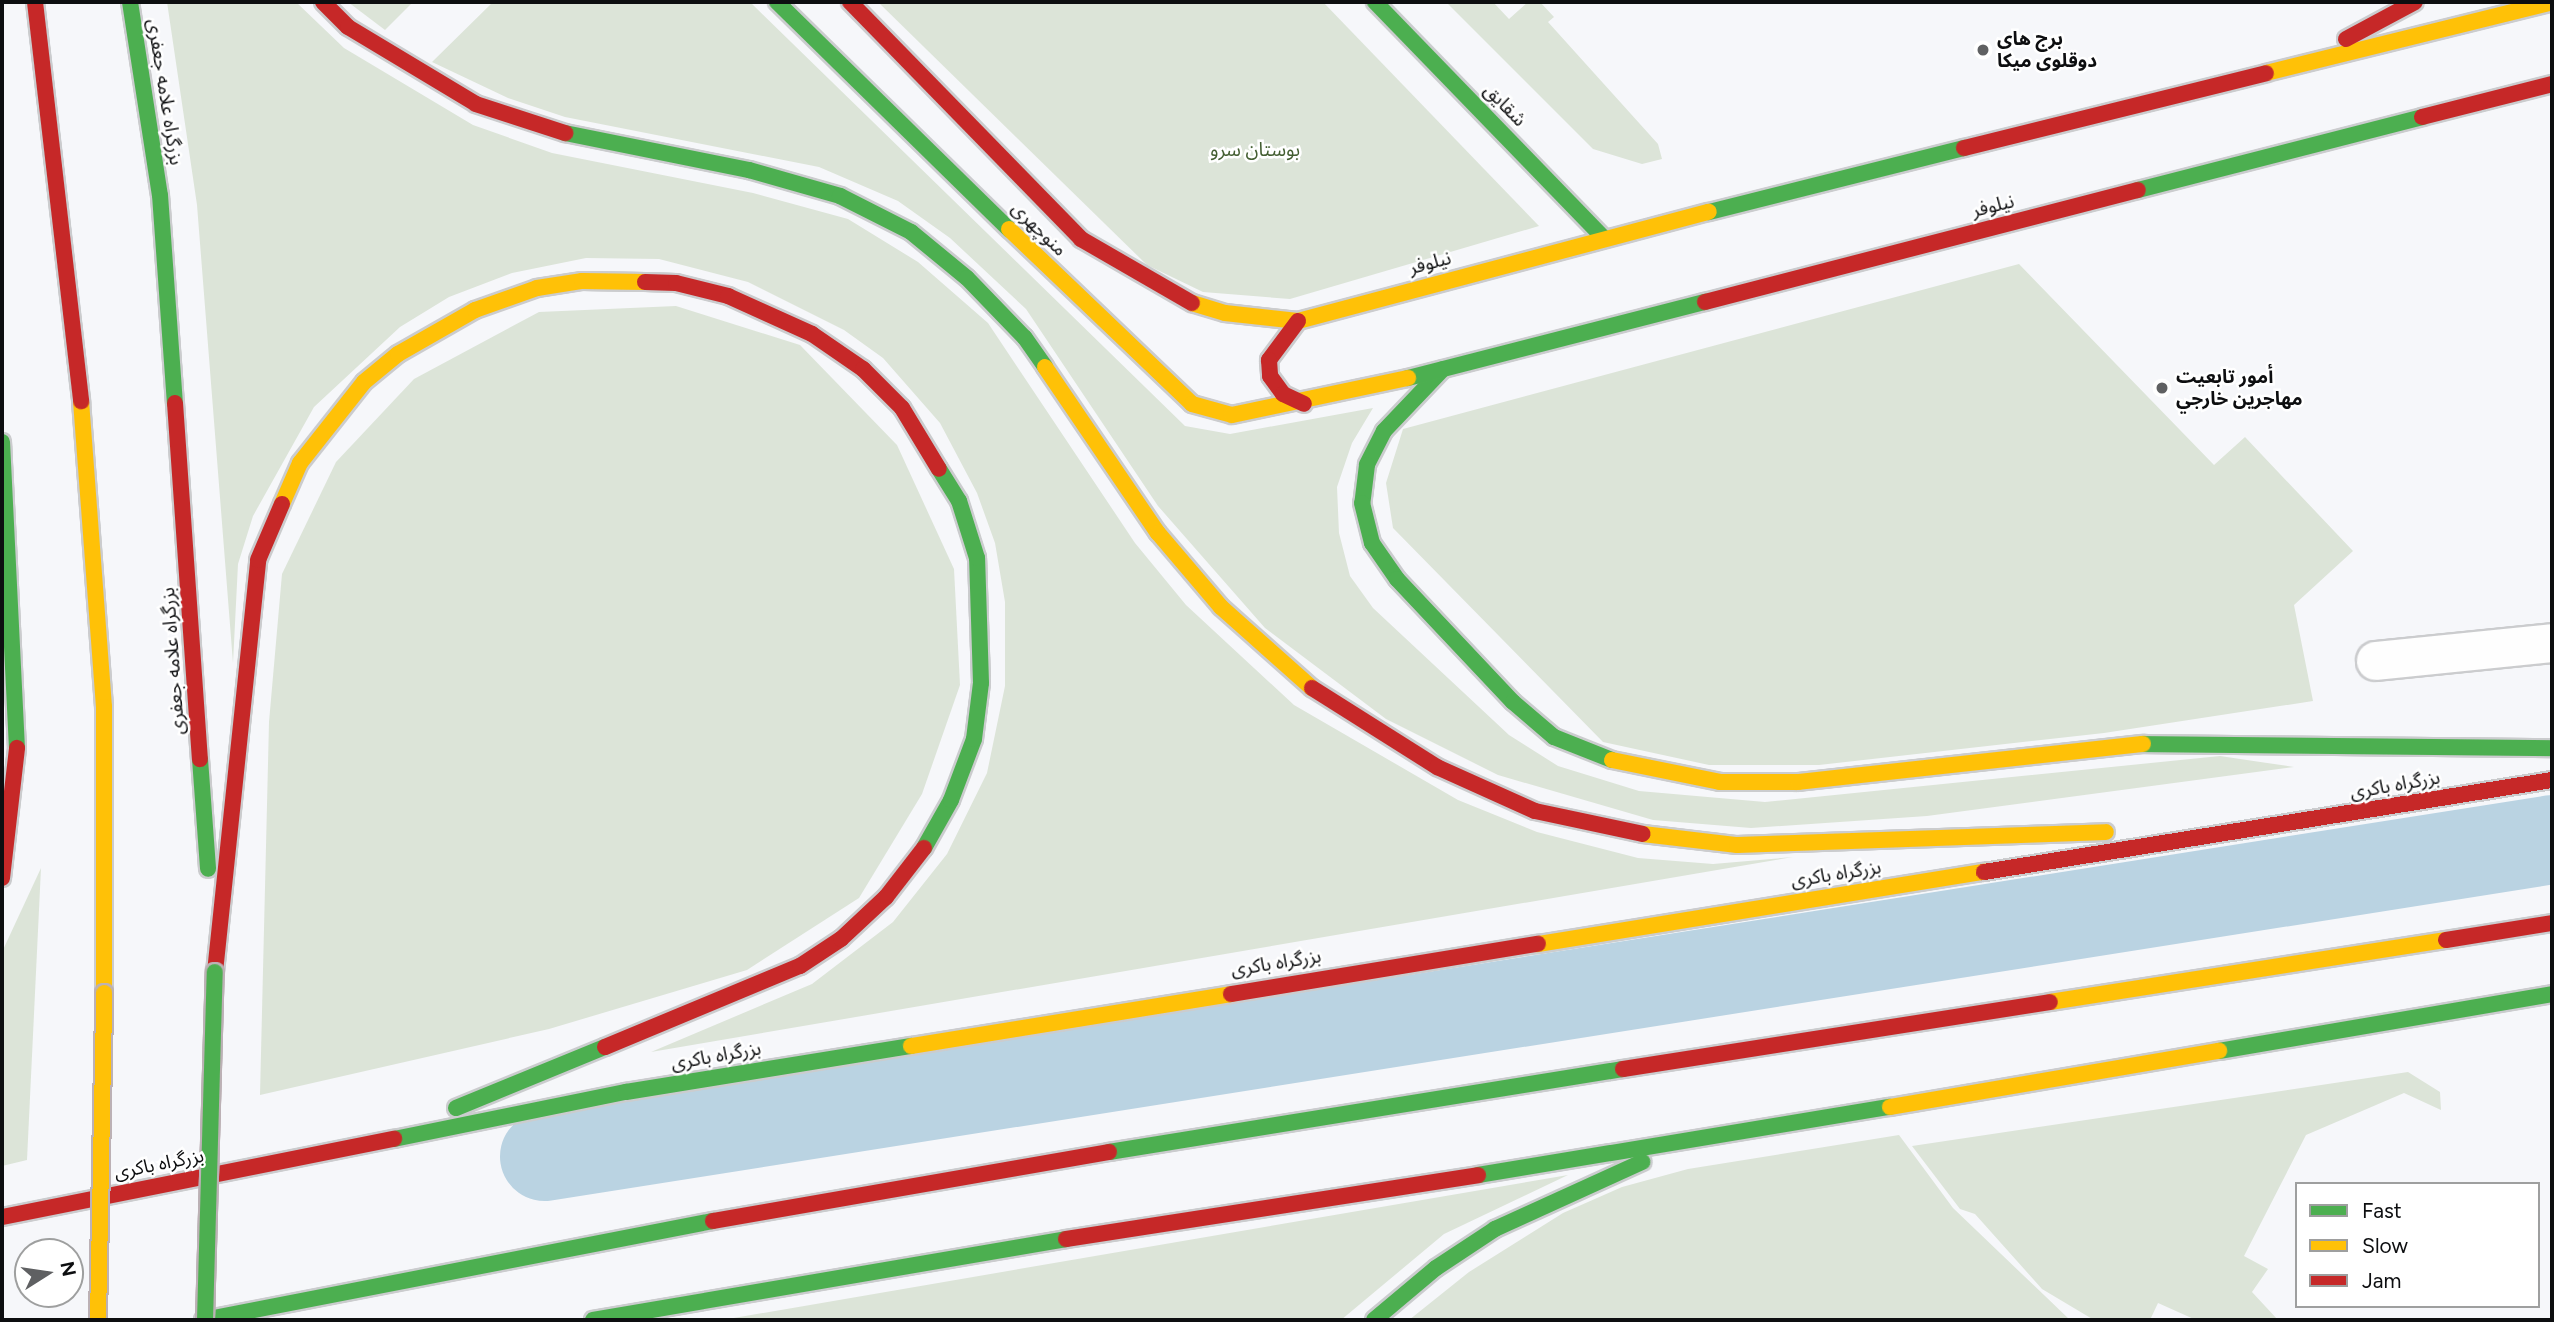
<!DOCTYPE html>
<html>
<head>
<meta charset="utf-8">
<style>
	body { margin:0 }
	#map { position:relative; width:2554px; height:1322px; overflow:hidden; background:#f6f7fa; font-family:Figtree,"Noto Sans Arabic",sans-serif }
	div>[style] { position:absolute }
	.green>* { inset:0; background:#dce4d8 }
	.river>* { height:89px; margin:-44.5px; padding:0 44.5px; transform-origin:44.5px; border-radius:44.5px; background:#bad3e2 }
	.roads { filter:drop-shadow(2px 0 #cbccce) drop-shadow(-2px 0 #cbccce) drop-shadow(0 2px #cbccce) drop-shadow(0 -2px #cbccce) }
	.street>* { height:38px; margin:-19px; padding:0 19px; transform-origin:19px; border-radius:19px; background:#fefefe }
	.fast>* { height:16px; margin:-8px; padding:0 8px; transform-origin:8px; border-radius:8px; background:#4caf50 }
	.slow>* { height:16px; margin:-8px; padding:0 8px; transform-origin:8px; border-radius:8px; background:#ffc107 }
	.jam>* { height:16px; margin:-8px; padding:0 8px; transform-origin:8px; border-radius:8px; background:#c62828 }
	.bridges { filter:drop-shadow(2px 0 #bcb1b5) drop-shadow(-2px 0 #bcb1b5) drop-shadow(0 2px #bcb1b5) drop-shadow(0 -2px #bcb1b5) }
	.fast-bridge>* { height:16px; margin:-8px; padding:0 8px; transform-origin:8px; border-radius:8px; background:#4caf50 }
	.slow-bridge>* { height:16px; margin:-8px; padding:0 8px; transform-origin:8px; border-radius:8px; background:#ffc107 }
	.dots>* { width:19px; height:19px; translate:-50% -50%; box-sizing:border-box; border:4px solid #fff; border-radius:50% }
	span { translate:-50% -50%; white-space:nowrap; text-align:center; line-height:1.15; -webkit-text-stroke:5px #fff; paint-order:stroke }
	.poi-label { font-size:19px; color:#0d0e10; font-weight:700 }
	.left { translate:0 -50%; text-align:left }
	.street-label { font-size:19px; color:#0d0e10 }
	.park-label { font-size:19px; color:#435e31 }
	.frame { position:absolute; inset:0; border:4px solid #0d0e10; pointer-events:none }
	.legend { position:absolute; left:2295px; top:1182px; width:245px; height:126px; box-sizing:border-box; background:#fff; border:2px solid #9e9f9f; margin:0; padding:9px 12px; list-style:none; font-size:21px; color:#0d0e10 }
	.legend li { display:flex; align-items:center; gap:14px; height:35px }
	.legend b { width:35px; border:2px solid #9e9f9f }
	.north { position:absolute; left:14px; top:1238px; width:70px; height:70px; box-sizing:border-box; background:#fff; border:2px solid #9e9f9f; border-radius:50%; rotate:78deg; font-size:19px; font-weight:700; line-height:28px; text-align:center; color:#0d0e10 }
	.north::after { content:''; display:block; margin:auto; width:24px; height:32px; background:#5f6062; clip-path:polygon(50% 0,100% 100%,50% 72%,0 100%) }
</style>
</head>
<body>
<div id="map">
	<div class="green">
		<div style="clip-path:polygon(167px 2px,296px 2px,344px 48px,473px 125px,552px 153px,753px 193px,848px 219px,918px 262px,988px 323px,1135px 543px,1186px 605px,1294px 705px,1458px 800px,1537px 832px,1638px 858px,1713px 864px,1793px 857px,651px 1052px,812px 984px,893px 922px,947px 854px,987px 773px,1005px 686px,1005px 602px,995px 543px,977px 493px,940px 423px,883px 358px,844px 330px,748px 282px,659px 259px,586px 258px,512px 273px,449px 297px,400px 327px,314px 407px,253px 516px,238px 564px,233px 663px,197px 205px)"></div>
		<div style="clip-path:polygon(348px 2px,413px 2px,385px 30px)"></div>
		<div style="clip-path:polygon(493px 2px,750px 2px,1185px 426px,1230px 434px,1373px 408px,1352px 443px,1337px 487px,1339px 533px,1350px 576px,1373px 608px,1509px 735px,1558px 766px,1639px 791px,1765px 802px,2220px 756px,2294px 767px,1927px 816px,1751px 828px,1653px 820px,1498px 775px,1386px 719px,1265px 628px,1158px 506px,1026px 309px,950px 238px,898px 201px,819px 167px,565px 117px,508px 98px,432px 62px)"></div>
		<div style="clip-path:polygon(878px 2px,1323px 2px,1539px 226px,1290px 299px,1203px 292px,1147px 265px)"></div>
		<div style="clip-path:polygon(1446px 2px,1493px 2px,1509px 19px,1528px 2px,1540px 2px,1554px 17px,1548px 22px,1658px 144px,1662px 159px,1642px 164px,1593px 149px)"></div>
		<div style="clip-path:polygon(2019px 264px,2214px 465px,2245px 437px,2353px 551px,2294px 605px,2313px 701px,2104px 733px,1819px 765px,1709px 765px,1603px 742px,1393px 528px,1386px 483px,1403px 429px)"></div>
		<div style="clip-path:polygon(676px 306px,800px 345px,897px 445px,954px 569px,960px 685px,922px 794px,859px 898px,747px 970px,549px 1029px,260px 1095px,269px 722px,282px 574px,336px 462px,414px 379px,539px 312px)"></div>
		<div style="clip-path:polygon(41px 868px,27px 1160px,2px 1166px,2px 952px)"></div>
		<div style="clip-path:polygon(2408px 1072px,2440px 1092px,2441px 1110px,2404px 1093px,2306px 1135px,2244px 1256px,2268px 1269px,2252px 1292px,2278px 1320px,2196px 1320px,2158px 1303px,2150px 1320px,2094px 1320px,2042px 1289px,1975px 1214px,1960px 1209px,1912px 1146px)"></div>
		<div style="clip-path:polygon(1899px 1135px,1953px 1208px,2070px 1320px,1409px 1320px,1469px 1272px,1563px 1213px,1622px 1187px,1688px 1169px)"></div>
		<div style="clip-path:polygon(1568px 1175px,1444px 1234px,1341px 1320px,722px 1320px)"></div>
	</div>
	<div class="river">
		<div style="left:544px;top:1156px;width:2033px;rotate:-8.97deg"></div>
	</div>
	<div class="roads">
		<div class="street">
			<div style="left:2376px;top:661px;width:177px;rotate:-5.8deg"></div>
		</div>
		<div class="fast">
			<div style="left:130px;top:2px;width:195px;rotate:81.2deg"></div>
			<div style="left:160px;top:195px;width:209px;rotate:85.9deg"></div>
			<div style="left:777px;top:2px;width:325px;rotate:44.4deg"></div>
			<div style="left:1375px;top:2px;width:329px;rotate:45.9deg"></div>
			<div style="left:565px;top:133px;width:188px;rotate:11.4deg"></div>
			<div style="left:749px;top:170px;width:95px;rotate:15.9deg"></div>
			<div style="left:840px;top:196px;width:80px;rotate:26.9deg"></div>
			<div style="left:911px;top:232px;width:72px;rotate:39.4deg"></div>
			<div style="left:967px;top:278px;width:83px;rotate:46deg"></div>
			<div style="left:1025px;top:338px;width:35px;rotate:55deg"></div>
			<div style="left:2138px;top:190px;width:293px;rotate:-14.4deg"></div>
			<div style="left:1709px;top:212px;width:263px;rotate:-14.1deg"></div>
			<div style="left:1443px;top:369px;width:86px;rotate:133.6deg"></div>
			<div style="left:1384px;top:431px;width:38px;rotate:117deg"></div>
			<div style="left:1367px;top:465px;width:38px;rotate:97deg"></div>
			<div style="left:1362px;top:503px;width:41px;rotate:76deg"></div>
			<div style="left:1372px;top:543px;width:44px;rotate:55.2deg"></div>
			<div style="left:1397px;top:579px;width:169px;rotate:46.7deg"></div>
			<div style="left:1513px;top:702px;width:54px;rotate:40.5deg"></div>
			<div style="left:1554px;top:737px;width:62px;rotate:21.6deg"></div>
			<div style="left:1408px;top:378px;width:307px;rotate:-14.4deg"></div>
			<div style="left:2px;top:442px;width:306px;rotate:87.2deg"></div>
			<div style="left:2143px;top:744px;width:409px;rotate:0.6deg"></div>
			<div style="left:200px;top:759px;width:110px;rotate:85.8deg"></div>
			<div style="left:924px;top:848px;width:55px;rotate:-60.6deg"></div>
			<div style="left:951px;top:800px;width:65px;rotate:-69.3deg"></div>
			<div style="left:974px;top:739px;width:56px;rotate:-82.9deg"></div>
			<div style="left:981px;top:683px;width:125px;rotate:-91.8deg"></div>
			<div style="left:977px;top:558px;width:60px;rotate:-107.5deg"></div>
			<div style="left:959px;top:501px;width:38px;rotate:-122deg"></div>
			<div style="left:2219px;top:1051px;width:338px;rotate:-9.7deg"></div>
			<div style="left:456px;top:1108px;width:161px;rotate:-22.3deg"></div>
			<div style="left:394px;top:1139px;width:237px;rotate:-11.5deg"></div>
			<div style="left:626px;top:1092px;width:289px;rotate:-9.2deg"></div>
			<div style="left:1109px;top:1152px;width:521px;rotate:-9.17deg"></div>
			<div style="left:1478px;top:1175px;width:418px;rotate:-9.4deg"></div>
			<div style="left:203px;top:1320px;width:520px;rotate:-10.99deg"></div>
			<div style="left:593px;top:1320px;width:480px;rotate:-9.7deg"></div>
			<div style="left:1374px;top:1320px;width:81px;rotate:-40deg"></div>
			<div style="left:1436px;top:1268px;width:71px;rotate:-33.5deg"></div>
			<div style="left:1495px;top:1229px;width:162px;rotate:-24.5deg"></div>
		</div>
		<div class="slow">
			<div style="left:2266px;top:73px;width:295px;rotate:-13.9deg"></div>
			<div style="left:1009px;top:229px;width:253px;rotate:43.7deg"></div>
			<div style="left:1192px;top:404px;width:41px;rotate:15.4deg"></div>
			<div style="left:1232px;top:415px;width:180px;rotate:-11.9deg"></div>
			<div style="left:1192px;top:303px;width:34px;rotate:17deg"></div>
			<div style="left:1225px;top:313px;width:73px;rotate:6.3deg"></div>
			<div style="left:1298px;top:321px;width:425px;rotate:-14.9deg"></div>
			<div style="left:1045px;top:367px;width:201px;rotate:55.8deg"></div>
			<div style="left:1158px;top:533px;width:97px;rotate:49.6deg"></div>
			<div style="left:1221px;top:607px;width:122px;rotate:41.7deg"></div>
			<div style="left:81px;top:401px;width:307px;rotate:85.7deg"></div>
			<div style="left:104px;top:707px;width:286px;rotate:90deg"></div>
			<div style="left:282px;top:504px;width:45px;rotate:-66.3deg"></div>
			<div style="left:300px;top:463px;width:103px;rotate:-51.7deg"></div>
			<div style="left:364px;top:382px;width:44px;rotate:-39.5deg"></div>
			<div style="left:398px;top:354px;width:89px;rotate:-29.7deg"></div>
			<div style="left:475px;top:310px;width:66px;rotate:-19.5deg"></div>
			<div style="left:537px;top:288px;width:46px;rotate:-8.8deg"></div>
			<div style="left:582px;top:281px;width:63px;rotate:0.9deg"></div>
			<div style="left:1612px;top:760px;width:110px;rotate:11.5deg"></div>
			<div style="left:1720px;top:782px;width:78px"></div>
			<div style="left:1798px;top:782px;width:347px;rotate:-6.3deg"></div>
			<div style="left:1643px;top:834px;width:95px;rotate:6.7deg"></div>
			<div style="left:1737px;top:845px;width:369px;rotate:-2deg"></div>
			<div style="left:1538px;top:944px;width:452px;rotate:-9.2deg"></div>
			<div style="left:2050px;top:1002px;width:401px;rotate:-8.9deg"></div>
			<div style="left:911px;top:1046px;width:324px;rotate:-9.2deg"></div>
			<div style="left:1890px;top:1107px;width:334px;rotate:-9.7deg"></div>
		</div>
		<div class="jam">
			<div style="left:35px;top:2px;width:402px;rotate:83.4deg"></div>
			<div style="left:323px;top:2px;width:35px;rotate:45deg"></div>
			<div style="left:348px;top:27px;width:149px;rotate:31deg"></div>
			<div style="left:476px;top:104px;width:94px;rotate:18deg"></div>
			<div style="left:850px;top:2px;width:331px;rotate:45.7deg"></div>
			<div style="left:1081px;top:239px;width:128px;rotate:30deg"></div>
			<div style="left:2346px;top:39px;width:78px;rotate:-28.2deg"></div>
			<div style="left:2422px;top:117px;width:134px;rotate:-14.2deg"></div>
			<div style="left:1964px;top:148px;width:311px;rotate:-13.9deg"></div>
			<div style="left:645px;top:282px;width:31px;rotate:2deg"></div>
			<div style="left:676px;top:283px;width:54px;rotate:14deg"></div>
			<div style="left:728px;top:296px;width:92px;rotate:24.3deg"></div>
			<div style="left:812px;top:334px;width:62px;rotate:34.5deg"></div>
			<div style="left:863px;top:369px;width:55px;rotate:45deg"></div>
			<div style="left:902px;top:408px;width:71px;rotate:58.8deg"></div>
			<div style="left:1705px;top:302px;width:447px;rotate:-14.5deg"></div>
			<div style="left:1298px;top:321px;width:49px;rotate:126.6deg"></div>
			<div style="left:1269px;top:360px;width:16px;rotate:86deg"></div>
			<div style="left:1270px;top:376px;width:22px;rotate:54deg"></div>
			<div style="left:1283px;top:394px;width:23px;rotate:25deg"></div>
			<div style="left:175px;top:403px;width:357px;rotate:86deg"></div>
			<div style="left:1312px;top:688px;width:148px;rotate:32.3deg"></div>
			<div style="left:1437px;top:767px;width:107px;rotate:24.2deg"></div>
			<div style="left:1535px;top:811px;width:110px;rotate:12deg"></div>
			<div style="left:1984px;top:872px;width:575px;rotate:-9.2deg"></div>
			<div style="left:2px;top:878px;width:131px;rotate:-83.4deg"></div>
			<div style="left:2446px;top:940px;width:107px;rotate:-9.1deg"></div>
			<div style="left:215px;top:972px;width:414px;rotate:-84deg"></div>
			<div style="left:258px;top:560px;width:61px;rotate:-66.8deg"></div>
			<div style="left:1231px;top:994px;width:311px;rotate:-9.3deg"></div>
			<div style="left:605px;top:1047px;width:211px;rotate:-22.6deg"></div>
			<div style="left:800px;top:966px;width:49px;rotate:-33.4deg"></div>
			<div style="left:841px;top:939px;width:62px;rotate:-43deg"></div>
			<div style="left:886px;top:897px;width:62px;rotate:-52.2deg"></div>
			<div style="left:1623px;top:1069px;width:432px;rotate:-8.9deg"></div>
			<div style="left:2px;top:1217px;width:400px;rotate:-11.3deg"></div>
			<div style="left:713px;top:1221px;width:402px;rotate:-9.9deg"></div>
			<div style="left:1066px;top:1239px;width:417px;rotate:-8.8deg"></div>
		</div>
	</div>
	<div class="bridges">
		<div class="fast-bridge">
			<div style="left:205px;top:1320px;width:348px;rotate:-88.4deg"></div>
		</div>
		<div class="slow-bridge">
			<div style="left:98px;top:1320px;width:327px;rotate:-88.9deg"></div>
		</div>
	</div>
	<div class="dots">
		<div style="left:1983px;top:50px;background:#5f6062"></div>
		<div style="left:2162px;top:388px;background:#5f6062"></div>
	</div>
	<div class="poi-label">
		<span class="left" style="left:1997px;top:50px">برج های<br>دوقلوی میکا</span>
		<span class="left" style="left:2176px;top:388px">أمور تابعيت<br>مهاجرين خارجي</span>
	</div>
	<div class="street-label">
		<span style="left:165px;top:92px;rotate:81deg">بزرگراه علامه جعفری</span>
		<span style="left:1505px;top:105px;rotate:46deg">شقایق</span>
		<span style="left:1993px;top:206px;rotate:-14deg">نیلوفر</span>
		<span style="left:1039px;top:229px;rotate:44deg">منوچهری</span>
		<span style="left:1430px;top:263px;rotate:-15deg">نیلوفر</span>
		<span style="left:173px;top:661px;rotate:-94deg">بزرگراه علامه جعفری</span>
		<span style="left:2395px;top:785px;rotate:-10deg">بزرگراه باکری</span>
		<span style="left:1836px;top:874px;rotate:-9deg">بزرگراه باکری</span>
		<span style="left:1276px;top:963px;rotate:-9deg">بزرگراه باکری</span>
		<span style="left:716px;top:1056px;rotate:-10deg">بزرگراه باکری</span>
		<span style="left:159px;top:1164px;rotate:-11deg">بزرگراه باکری</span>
	</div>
	<div class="park-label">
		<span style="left:1255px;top:150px">بوستان سرو</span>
	</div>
	<div class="frame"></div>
	<ul class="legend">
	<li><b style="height:9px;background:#4caf50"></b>Fast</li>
	<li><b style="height:9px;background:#ffc107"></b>Slow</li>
	<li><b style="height:9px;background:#c62828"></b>Jam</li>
	</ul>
	<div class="north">N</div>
</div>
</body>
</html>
